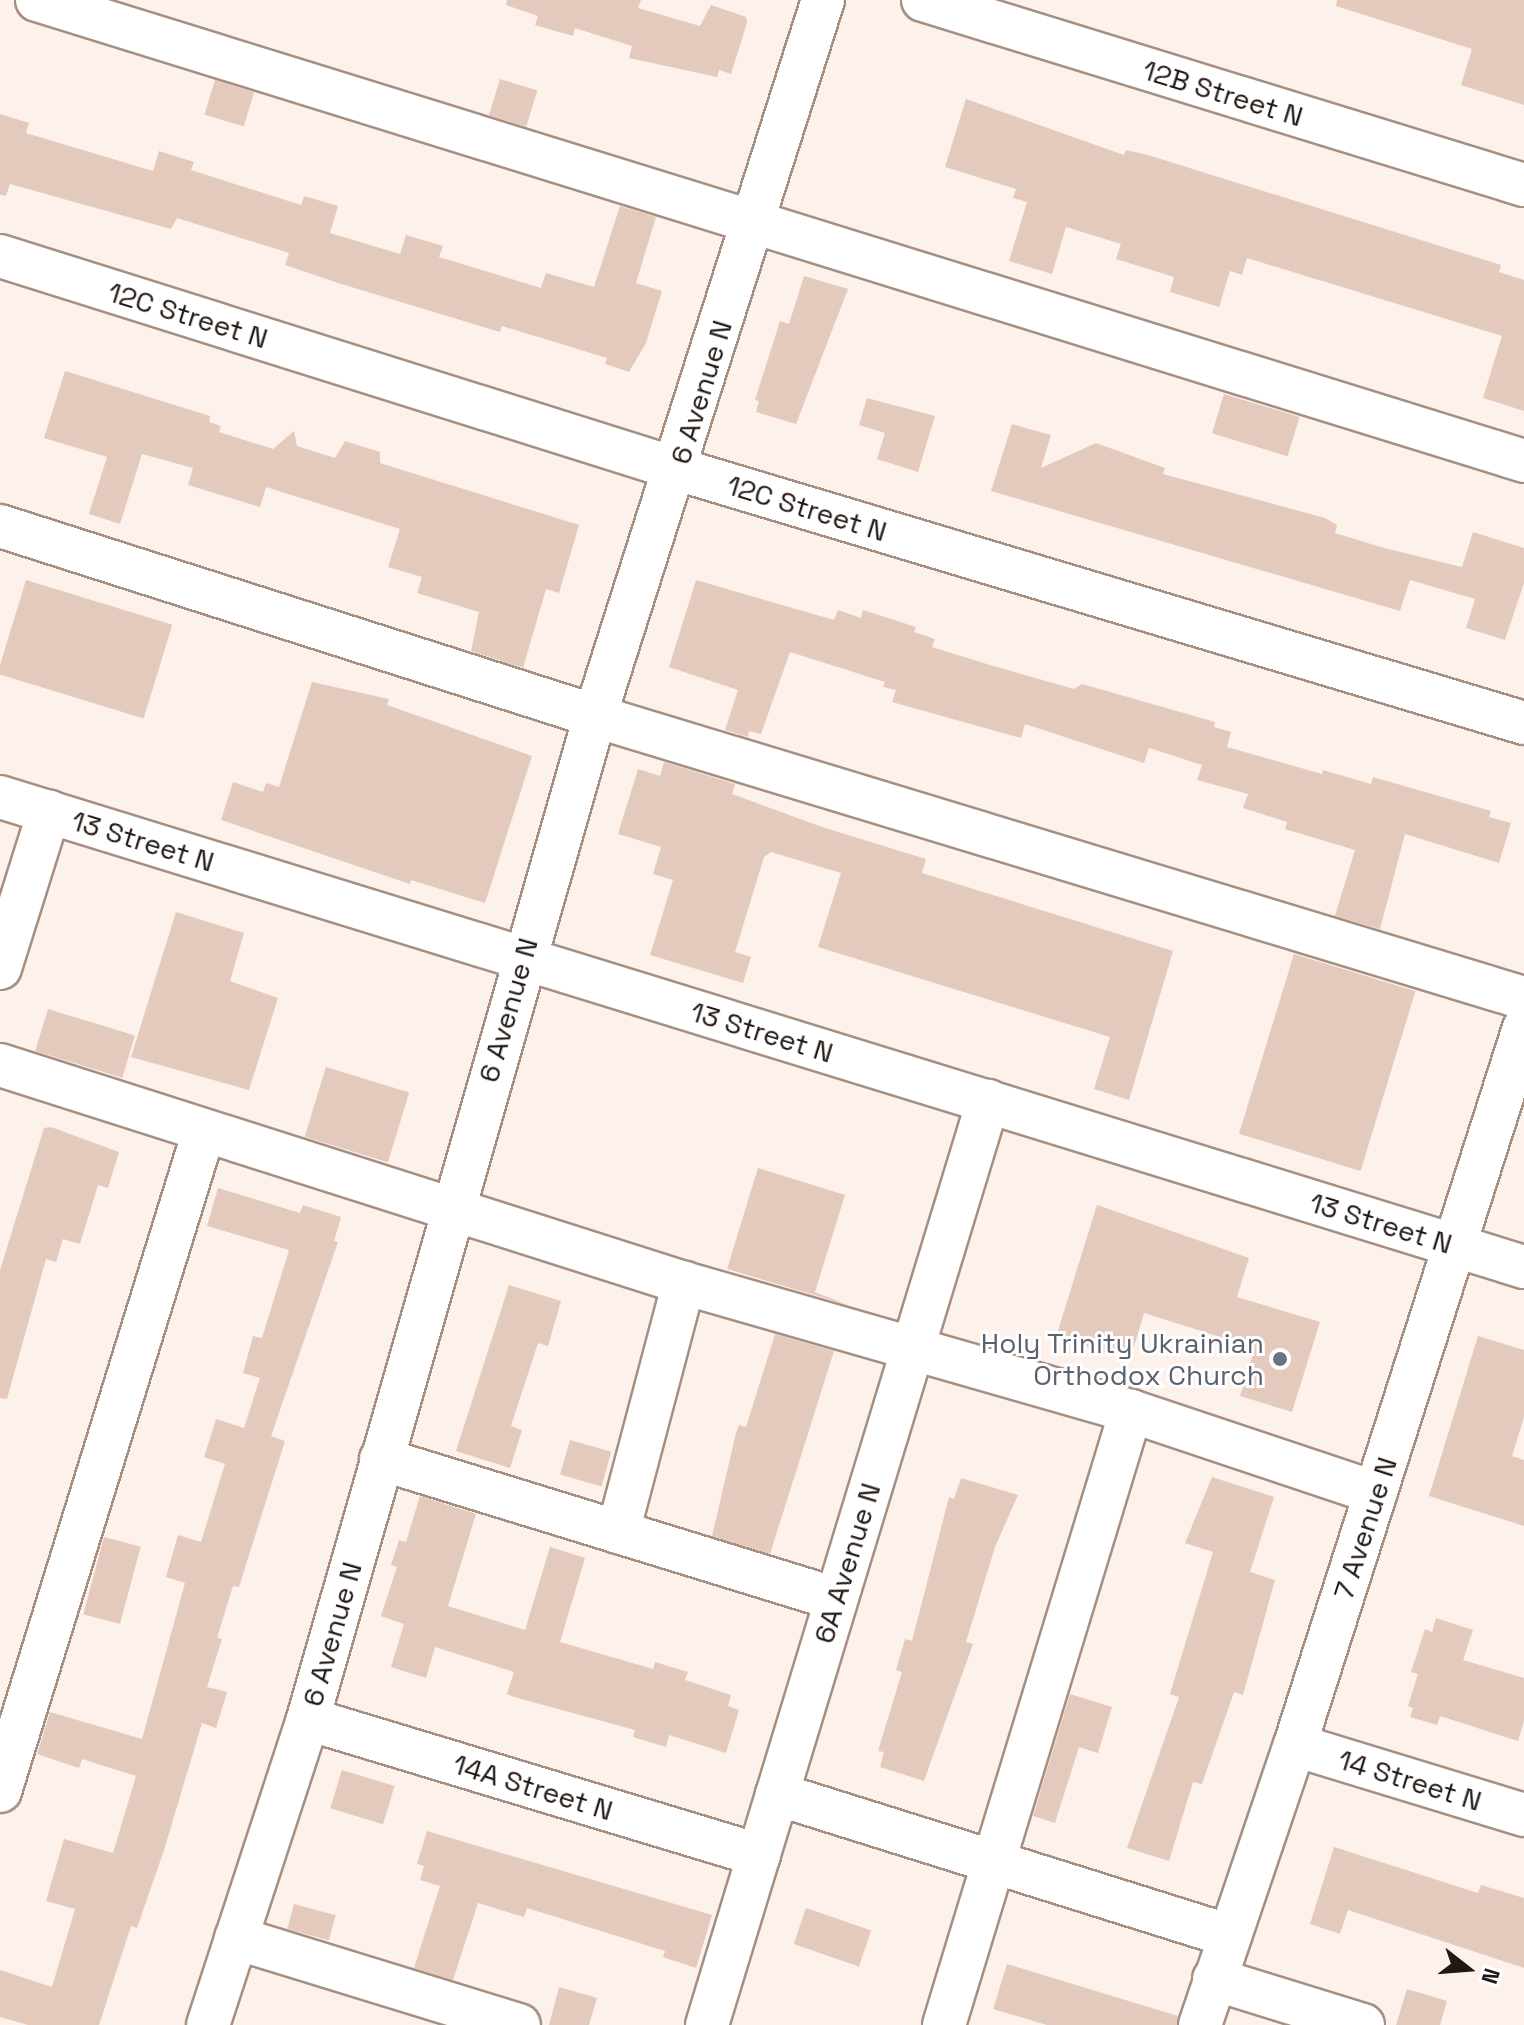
<!DOCTYPE html>
<html>
<head>
<meta charset="utf-8">
<style>
	body { margin:0 }
	#map { position:relative; width:1524px; height:2025px; overflow:hidden; background:#fcf1eb; font-family:"Space Grotesk",sans-serif }
	div>[style] { position:absolute }
	.building>* { inset:0; background:#e3cabc; transform-origin:0 0 }
	.roads { filter:drop-shadow(2px 0 #a68f81) drop-shadow(-2px 0 #a68f81) drop-shadow(0 2px #a68f81) drop-shadow(0 -2px #a68f81) }
	.minor>* { height:42px; margin:-21px; padding:0 21px; transform-origin:21px; border-radius:21px; background:#fff }
	.dots>* { width:22px; height:22px; translate:-50% -50%; box-sizing:border-box; border:4px solid #fff; border-radius:50% }
	span { translate:-50% -50%; white-space:nowrap; text-align:center; line-height:1.15; -webkit-text-stroke:6px #fff; paint-order:stroke }
	.street-label { font-size:28px; color:#211813 }
	.worship-label { font-size:28px; color:#5b616d }
	.right { translate:-100% -50%; text-align:right }
	.north { position:absolute; left:1428px; top:1929px; width:80px; height:80px; -webkit-text-stroke:6px #fff; paint-order:stroke; rotate:107deg; font-size:22px; font-weight:700; line-height:32px; text-align:center; color:#211813 }
	.north::after { content:''; display:block; margin:auto; width:28px; height:36px; background:#211813; clip-path:polygon(50% 0,100% 100%,50% 72%,0 100%) }
</style>
</head>
<body>
<div id="map">
	<div class="building">
		<div style="clip-path:polygon(507px 0,641px 0,638px 8px,700px 26px,711px 5px,746px 17px,747px 23px,731px 74px,719px 70px,717px 77px,629px 58px,632px 46px,575px 28px,573px 36px,535px 25px,538px 16px,506px 5px)"></div>
		<div style="clip-path:polygon(1337px 0,1524px 0,1524px 105px,1461px 85px,1472px 49px,1336px 6px)"></div>
		<div style="left:500px;top:79px;width:39px;height:38px;rotate:17deg"></div>
		<div style="left:215px;top:80px;width:41px;height:36px;rotate:17deg"></div>
		<div style="clip-path:polygon(966px 99px,1124px 155px,1126px 150px,1148px 155px,1501px 265px,1499px 272px,1524px 280px,1524px 411px,1483px 398px,1502px 336px,1247px 258px,1242px 275px,1230px 271px,1219px 307px,1170px 292px,1174px 277px,1116px 259px,1121px 244px,1066px 227px,1052px 274px,1009px 261px,1027px 202px,1013px 198px,1016px 189px,945px 167px)"></div>
		<div style="clip-path:polygon(0 114px,29px 123px,26px 133px,153px 171px,159px 151px,194px 162px,191px 170px,301px 205px,304px 196px,338px 206px,330px 233px,400px 254px,406px 235px,443px 246px,439px 257px,541px 288px,546px 273px,594px 287px,620px 206px,656px 217px,636px 283px,662px 291px,646px 343px,629px 372px,605px 364px,607px 358px,502px 326px,500px 332px,338px 283px,285px 265px,289px 253px,177px 218px,171px 229px,10px 184px,6px 196px,0 195px)"></div>
		<div style="clip-path:polygon(804px 276px,848px 289px,796px 424px,756px 412px,759px 401px,755px 400px,780px 321px,789px 324px)"></div>
		<div style="clip-path:polygon(65px 371px,210px 416px,209px 422px,221px 426px,219px 432px,273px 449px,294px 431px,297px 446px,335px 458px,345px 441px,380px 452px,380px 463px,579px 525px,559px 593px,546px 589px,523px 668px,471px 651px,479px 612px,417px 593px,422px 577px,388px 567px,400px 529px,266px 487px,260px 507px,188px 485px,193px 468px,142px 454px,120px 524px,89px 514px,107px 457px,44px 438px)"></div>
		<div style="left:1224px;top:394px;width:79px;height:41px;rotate:17deg"></div>
		<div style="clip-path:polygon(867px 398px,935px 416px,918px 472px,877px 459px,885px 433px,859px 425px)"></div>
		<div style="clip-path:polygon(1012px 424px,1051px 435px,1041px 468px,1096px 443px,1165px 468px,1163px 474px,1325px 518px,1337px 525px,1335px 533px,1384px 548px,1462px 567px,1473px 532px,1524px 548px,1524px 583px,1505px 640px,1466px 628px,1475px 599px,1410px 580px,1400px 611px,991px 491px)"></div>
		<div style="left:26px;top:580px;width:153px;height:98px;rotate:17deg"></div>
		<div style="clip-path:polygon(696px 580px,834px 620px,838px 610px,861px 618px,863px 610px,916px 627px,914px 632px,935px 639px,932px 647px,990px 665px,1074px 689px,1082px 684px,1215px 722px,1214px 727px,1231px 732px,1227px 747px,1322px 774px,1323px 770px,1371px 784px,1373px 777px,1491px 811px,1489px 817px,1511px 823px,1499px 863px,1405px 834px,1380px 929px,1335px 916px,1355px 850px,1285px 829px,1287px 822px,1243px 808px,1248px 794px,1197px 780px,1202px 765px,1149px 748px,1144px 763px,1025px 724px,1021px 738px,892px 702px,896px 690px,883px 687px,885px 682px,790px 652px,761px 734px,749px 731px,748px 737px,725px 730px,738px 690px,669px 667px)"></div>
		<div style="clip-path:polygon(312px 682px,389px 699px,387px 705px,532px 756px,485px 903px,411px 880px,410px 884px,221px 820px,233px 782px,263px 792px,266px 783px,279px 787px)"></div>
		<div style="clip-path:polygon(664px 762px,735px 784px,732px 794px,822px 827px,926px 859px,922px 873px,1173px 951px,1129px 1100px,1094px 1089px,1110px 1037px,818px 947px,841px 873px,771px 852px,764px 857px,735px 952px,751px 957px,743px 983px,650px 955px,673px 880px,653px 874px,661px 847px,618px 834px,638px 769px,660px 776px)"></div>
		<div style="clip-path:polygon(176px 912px,244px 933px,230px 981px,278px 998px,249px 1090px,131px 1057px)"></div>
		<div style="left:1294px;top:954px;width:127px;height:188px;rotate:17deg"></div>
		<div style="left:48px;top:1009px;width:91px;height:44px;rotate:17deg"></div>
		<div style="left:326px;top:1067px;width:87px;height:73px;rotate:17deg"></div>
		<div style="clip-path:polygon(51px 1127px,119px 1152px,108px 1188px,98px 1185px,80px 1244px,63px 1239px,56px 1262px,46px 1259px,7px 1399px,0 1398px,0 1270px,44px 1128px)"></div>
		<div style="clip-path:polygon(758px 1168px,845px 1195px,815px 1292px,848px 1305px,727px 1269px)"></div>
		<div style="clip-path:polygon(218px 1188px,300px 1213px,303px 1205px,341px 1217px,334px 1241px,338px 1242px,271px 1436px,285px 1441px,239px 1587px,233px 1586px,217px 1638px,222px 1639px,207px 1687px,227px 1692px,216px 1728px,202px 1723px,164px 1850px,137px 1928px,131px 1926px,99px 2025px,28px 2025px,0 2017px,0 1970px,52px 1987px,75px 1909px,46px 1901px,64px 1839px,113px 1853px,136px 1776px,82px 1759px,79px 1768px,37px 1754px,50px 1712px,142px 1739px,185px 1583px,166px 1577px,178px 1535px,201px 1542px,225px 1464px,204px 1457px,216px 1419px,244px 1428px,260px 1378px,243px 1373px,253px 1336px,262px 1338px,289px 1250px,207px 1226px)"></div>
		<div style="clip-path:polygon(1097px 1205px,1249px 1258px,1237px 1297px,1320px 1322px,1292px 1412px,1240px 1396px,1255px 1348px,1144px 1313px,1130px 1360px,1056px 1337px)"></div>
		<div style="clip-path:polygon(509px 1285px,561px 1301px,548px 1346px,538px 1343px,511px 1426px,522px 1430px,510px 1468px,456px 1451px)"></div>
		<div style="clip-path:polygon(775px 1334px,834px 1351px,770px 1554px,712px 1536px,736px 1433px,739px 1425px,746px 1427px)"></div>
		<div style="clip-path:polygon(1478px 1336px,1524px 1350px,1524px 1417px,1512px 1456px,1524px 1460px,1524px 1526px,1429px 1496px)"></div>
		<div style="left:570px;top:1440px;width:43px;height:36px;rotate:16deg"></div>
		<div style="clip-path:polygon(1212px 1477px,1274px 1497px,1250px 1572px,1275px 1580px,1243px 1695px,1234px 1692px,1202px 1784px,1193px 1782px,1169px 1861px,1127px 1848px,1179px 1697px,1170px 1694px,1213px 1552px,1185px 1543px)"></div>
		<div style="clip-path:polygon(961px 1478px,1018px 1495px,995px 1547px,966px 1642px,973px 1644px,924px 1781px,880px 1767px,884px 1752px,878px 1751px,902px 1672px,896px 1670px,905px 1639px,912px 1641px,949px 1497px,954px 1499px)"></div>
		<div style="clip-path:polygon(420px 1496px,476px 1514px,448px 1606px,525px 1630px,550px 1547px,585px 1558px,560px 1642px,653px 1669px,655px 1662px,688px 1672px,685px 1680px,731px 1695px,728px 1706px,739px 1710px,726px 1753px,669px 1735px,666px 1747px,633px 1737px,635px 1730px,514px 1697px,507px 1694px,514px 1672px,435px 1647px,426px 1678px,391px 1667px,404px 1624px,381px 1616px,397px 1567px,391px 1565px,399px 1540px,406px 1542px)"></div>
		<div style="left:104px;top:1537px;width:38px;height:80px;rotate:15deg"></div>
		<div style="clip-path:polygon(1436px 1618px,1473px 1630px,1463px 1660px,1524px 1678px,1524px 1721px,1518px 1741px,1440px 1716px,1437px 1725px,1410px 1717px,1413px 1708px,1408px 1706px,1418px 1674px,1411px 1672px,1425px 1629px,1432px 1632px)"></div>
		<div style="clip-path:polygon(1070px 1694px,1112px 1707px,1098px 1753px,1079px 1747px,1055px 1823px,1033px 1816px)"></div>
		<div style="left:342px;top:1770px;width:55px;height:40px;rotate:17deg"></div>
		<div style="clip-path:polygon(427px 1831px,712px 1915px,696px 1968px,663px 1957px,665px 1951px,527px 1908px,524px 1917px,478px 1903px,453px 1980px,414px 1968px,440px 1886px,420px 1880px,424px 1866px,417px 1864px)"></div>
		<div style="clip-path:polygon(1334px 1847px,1478px 1893px,1481px 1885px,1524px 1898px,1524px 1968px,1348px 1910px,1340px 1934px,1310px 1924px)"></div>
		<div style="left:294px;top:1904px;width:43px;height:26px;rotate:15deg"></div>
		<div style="left:806px;top:1908px;width:69px;height:38px;rotate:19deg"></div>
		<div style="clip-path:polygon(1007px 1964px,1178px 2016px,1177px 2025px,1047px 2025px,993px 2009px)"></div>
		<div style="clip-path:polygon(559px 1987px,597px 1998px,589px 2025px,549px 2025px)"></div>
		<div style="clip-path:polygon(1407px 1989px,1447px 2001px,1440px 2025px,1396px 2025px)"></div>
	</div>
	<div class="roads">
		<div class="minor">
			<div style="left:37px;top:0;width:1557px;rotate:17.22deg"></div>
			<div style="left:923px;top:0;width:629px;rotate:17.11deg"></div>
			<div style="left:0;top:256px;width:710px;rotate:17.46deg"></div>
			<div style="left:677px;top:469px;width:884px;rotate:16.69deg"></div>
			<div style="left:0;top:526px;width:625px;rotate:17.71deg"></div>
			<div style="left:595px;top:716px;width:971px;rotate:16.89deg"></div>
			<div style="left:0;top:797px;width:1595px;rotate:17.14deg"></div>
			<div style="left:0;top:968px;width:164px;rotate:-72.6deg"></div>
			<div style="left:0;top:1065px;width:718px;rotate:17.68deg"></div>
			<div style="left:684px;top:1283px;width:465px;rotate:16deg"></div>
			<div style="left:1131px;top:1411px;width:258px;rotate:18.5deg"></div>
			<div style="left:381px;top:1459px;width:476px;rotate:17.1deg"></div>
			<div style="left:618px;top:1532px;width:258px;rotate:-75.2deg"></div>
			<div style="left:308px;top:1719px;width:471px;rotate:16.8deg"></div>
			<div style="left:1295px;top:1745px;width:239px;rotate:17deg"></div>
			<div style="left:0;top:1791px;width:691px;rotate:-72.82deg"></div>
			<div style="left:777px;top:1794px;width:472px;rotate:17.4deg"></div>
			<div style="left:236px;top:1938px;width:296px;rotate:17.1deg"></div>
			<div style="left:1214px;top:1979px;width:156px;rotate:17.2deg"></div>
			<div style="left:208px;top:2025px;width:322px;rotate:-71.9deg"></div>
			<div style="left:308px;top:1719px;width:1043px;rotate:-74.03deg"></div>
			<div style="left:595px;top:716px;width:751px;rotate:-72.34deg"></div>
			<div style="left:707px;top:2025px;width:966px;rotate:-73.08deg"></div>
			<div style="left:944px;top:2025px;width:642px;rotate:-73.06deg"></div>
			<div style="left:1200px;top:2025px;width:296px;rotate:-71.3deg"></div>
			<div style="left:1295px;top:1745px;width:753px;rotate:-72.29deg"></div>
		</div>
	</div>
	<div class="dots">
		<div style="left:1280px;top:1359px;background:#6b7280"></div>
	</div>
	<div class="street-label">
		<span style="left:1223px;top:93px;rotate:17deg">12B Street N</span>
		<span style="left:188px;top:315px;rotate:17deg">12C Street N</span>
		<span style="left:701px;top:392px;rotate:-73deg">6 Avenue N</span>
		<span style="left:807px;top:508px;rotate:17deg">12C Street N</span>
		<span style="left:143px;top:841px;rotate:17deg">13 Street N</span>
		<span style="left:508px;top:1010px;rotate:-74deg">6 Avenue N</span>
		<span style="left:762px;top:1032px;rotate:17deg">13 Street N</span>
		<span style="left:1381px;top:1223px;rotate:17deg">13 Street N</span>
		<span style="left:1365px;top:1528px;rotate:-72deg">7 Avenue N</span>
		<span style="left:847px;top:1563px;rotate:-73deg">6A Avenue N</span>
		<span style="left:332px;top:1634px;rotate:-74deg">6 Avenue N</span>
		<span style="left:1410px;top:1780px;rotate:17deg">14 Street N</span>
		<span style="left:533px;top:1787px;rotate:17deg">14A Street N</span>
	</div>
	<div class="worship-label">
		<span class="right" style="left:1264px;top:1359px">Holy Trinity Ukrainian<br>Orthodox Church</span>
	</div>
	<div class="north">N</div>
</div>
</body>
</html>
